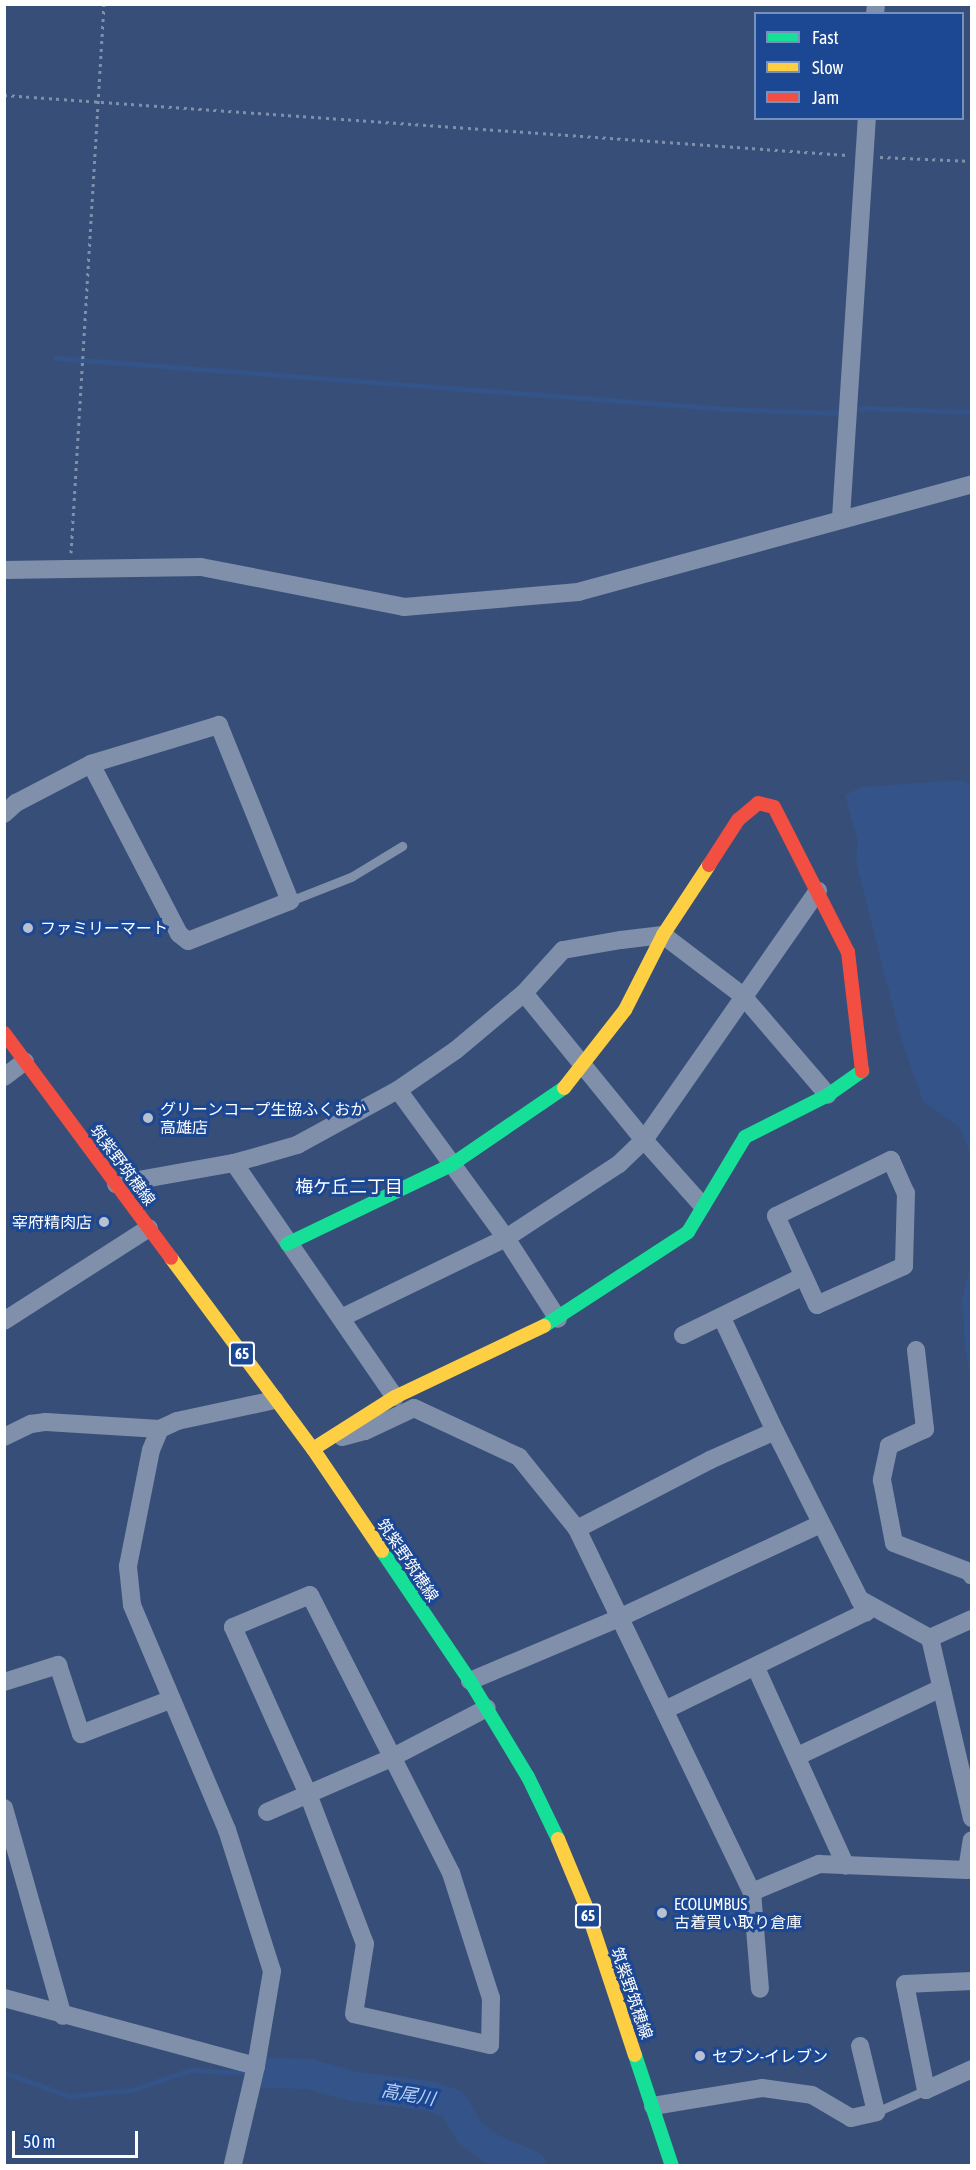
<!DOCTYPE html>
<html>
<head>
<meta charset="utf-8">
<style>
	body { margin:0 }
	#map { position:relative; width:976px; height:2170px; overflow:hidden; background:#374f78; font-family:"Asap Condensed","Noto Sans JP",sans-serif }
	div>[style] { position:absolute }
	.water>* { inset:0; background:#345389 }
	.stream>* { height:5px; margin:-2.5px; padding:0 2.5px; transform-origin:2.5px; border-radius:2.5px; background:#345389 }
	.river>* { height:30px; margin:-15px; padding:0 15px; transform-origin:15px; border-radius:15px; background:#345389 }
	.path>* { height:3px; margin-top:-1.5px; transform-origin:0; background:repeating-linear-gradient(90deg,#8090ab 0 3px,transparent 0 7.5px) }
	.lane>* { height:9px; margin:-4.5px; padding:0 4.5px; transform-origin:4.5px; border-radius:4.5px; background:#8090ab }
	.street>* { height:18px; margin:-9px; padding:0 9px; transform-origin:9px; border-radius:9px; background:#8090ab }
	.fast>* { height:14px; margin:-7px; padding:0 7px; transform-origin:7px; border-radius:7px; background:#16e098 }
	.slow>* { height:14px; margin:-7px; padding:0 7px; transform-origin:7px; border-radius:7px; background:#ffcf43 }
	.jam>* { height:14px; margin:-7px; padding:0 7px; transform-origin:7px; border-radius:7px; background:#f24e42 }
	.dots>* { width:16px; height:16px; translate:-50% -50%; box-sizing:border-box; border:3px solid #1c4793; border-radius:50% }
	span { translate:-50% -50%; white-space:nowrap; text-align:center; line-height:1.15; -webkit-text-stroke:6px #1c4793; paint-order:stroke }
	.shield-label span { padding:2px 4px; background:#1c4793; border:2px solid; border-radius:4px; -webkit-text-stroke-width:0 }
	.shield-label { font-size:15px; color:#fff; font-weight:700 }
	.poi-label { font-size:16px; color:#fff }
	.left { translate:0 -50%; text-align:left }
	.right { translate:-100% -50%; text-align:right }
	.street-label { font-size:16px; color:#fff }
	.neighbourhood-label { font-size:18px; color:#fff }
	.water-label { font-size:18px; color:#bad1f5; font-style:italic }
	.frame { position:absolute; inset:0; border:6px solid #fff; pointer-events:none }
	.legend { position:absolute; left:754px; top:12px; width:210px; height:108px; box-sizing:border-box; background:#1c4793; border:2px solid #7791be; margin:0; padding:8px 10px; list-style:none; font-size:18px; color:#fff }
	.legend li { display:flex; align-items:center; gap:12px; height:30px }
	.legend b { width:30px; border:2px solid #7791be }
	.scale { position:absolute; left:12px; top:2131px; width:126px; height:27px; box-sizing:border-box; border:3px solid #fff; border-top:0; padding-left:8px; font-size:18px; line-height:21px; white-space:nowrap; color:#fff; -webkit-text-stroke:4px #1c4793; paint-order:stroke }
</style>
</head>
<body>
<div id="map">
	<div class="water">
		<div style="clip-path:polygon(963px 780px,972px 787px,971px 1155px,960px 1128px,923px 1101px,901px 1038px,856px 862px,858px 841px,845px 795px,862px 787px)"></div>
		<div style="clip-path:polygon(971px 1264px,972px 1379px,971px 1379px,965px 1348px,962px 1300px)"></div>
	</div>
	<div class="stream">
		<div style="left:56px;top:358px;width:673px;rotate:4.35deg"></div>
		<div style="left:727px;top:409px;width:104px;rotate:2.2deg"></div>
		<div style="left:831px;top:413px;width:34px;rotate:-8deg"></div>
		<div style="left:865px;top:408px;width:107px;rotate:2.1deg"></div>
		<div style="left:4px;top:2073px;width:70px;rotate:19.2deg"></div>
		<div style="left:70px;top:2096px;width:61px;rotate:-5.6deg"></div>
		<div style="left:131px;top:2090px;width:62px;rotate:-18.7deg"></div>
		<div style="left:190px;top:2070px;width:56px;rotate:3.1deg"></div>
	</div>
	<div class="river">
		<div style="left:261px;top:2073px;width:48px;rotate:1.2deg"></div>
		<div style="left:309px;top:2074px;width:45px;rotate:15.6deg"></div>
		<div style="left:352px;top:2086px;width:78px;rotate:7.4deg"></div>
		<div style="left:429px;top:2096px;width:25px;rotate:18deg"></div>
		<div style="left:453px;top:2104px;width:32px;rotate:60deg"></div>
		<div style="left:469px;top:2132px;width:26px;rotate:37deg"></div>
		<div style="left:490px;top:2148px;width:45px;rotate:23.7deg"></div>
	</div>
	<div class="path">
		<div style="left:4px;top:95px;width:845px;rotate:4.07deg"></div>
		<div style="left:880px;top:157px;width:92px;rotate:2.5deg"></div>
		<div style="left:71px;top:553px;width:550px;rotate:-86.56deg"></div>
	</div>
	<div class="lane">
		<div style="left:290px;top:901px;width:66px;rotate:-21.5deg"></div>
		<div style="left:351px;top:877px;width:60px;rotate:-31.3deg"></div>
		<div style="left:876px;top:2112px;width:55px;rotate:-23.7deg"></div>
	</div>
	<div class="street">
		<div style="left:875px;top:14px;width:10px;rotate:-84deg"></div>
		<div style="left:841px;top:518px;width:401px;rotate:-86.3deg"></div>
		<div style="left:4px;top:570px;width:197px;rotate:-0.9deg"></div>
		<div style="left:201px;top:567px;width:207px;rotate:11.1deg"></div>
		<div style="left:404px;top:607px;width:175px;rotate:-4.9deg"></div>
		<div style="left:578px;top:592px;width:409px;rotate:-15.3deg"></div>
		<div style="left:4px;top:814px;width:16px;rotate:-43deg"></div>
		<div style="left:16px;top:803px;width:85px;rotate:-27.5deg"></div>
		<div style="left:91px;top:764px;width:191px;rotate:62.6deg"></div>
		<div style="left:179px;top:934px;width:11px;rotate:38deg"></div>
		<div style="left:188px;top:941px;width:110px;rotate:-21.4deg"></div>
		<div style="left:290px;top:901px;width:190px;rotate:-112deg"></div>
		<div style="left:219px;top:725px;width:134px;rotate:163.1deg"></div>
		<div style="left:524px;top:993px;width:190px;rotate:50.8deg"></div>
		<div style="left:644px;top:1140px;width:87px;rotate:48.3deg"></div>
		<div style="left:4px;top:1077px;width:26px;rotate:-37deg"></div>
		<div style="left:398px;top:1090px;width:183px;rotate:53.9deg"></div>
		<div style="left:506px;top:1238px;width:96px;rotate:57.3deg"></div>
		<div style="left:891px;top:1160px;width:36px;rotate:66deg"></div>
		<div style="left:906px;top:1193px;width:73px;rotate:91.6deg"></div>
		<div style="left:904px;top:1266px;width:95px;rotate:155.9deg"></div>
		<div style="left:817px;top:1305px;width:98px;rotate:-114.7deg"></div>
		<div style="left:776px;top:1216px;width:128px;rotate:-26deg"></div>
		<div style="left:234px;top:1163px;width:284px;rotate:55.5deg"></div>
		<div style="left:116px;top:1184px;width:120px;rotate:-10.1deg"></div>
		<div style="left:234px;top:1163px;width:66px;rotate:-15.9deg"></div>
		<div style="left:297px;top:1145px;width:115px;rotate:-28.6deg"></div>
		<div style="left:398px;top:1090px;width:70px;rotate:-34.6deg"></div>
		<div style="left:456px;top:1050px;width:89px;rotate:-40deg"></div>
		<div style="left:524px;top:993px;width:58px;rotate:-47.8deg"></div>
		<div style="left:563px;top:950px;width:59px;rotate:-9.8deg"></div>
		<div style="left:621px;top:940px;width:42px;rotate:-6.8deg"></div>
		<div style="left:663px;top:935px;width:101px;rotate:37.3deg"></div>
		<div style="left:743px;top:996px;width:130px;rotate:49.4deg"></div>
		<div style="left:341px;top:1318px;width:183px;rotate:-25.9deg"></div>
		<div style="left:506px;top:1238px;width:135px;rotate:-33.2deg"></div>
		<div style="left:619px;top:1164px;width:35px;rotate:-44deg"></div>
		<div style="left:644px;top:1140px;width:304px;rotate:-55.1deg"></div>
		<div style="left:722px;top:1318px;width:125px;rotate:64.9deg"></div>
		<div style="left:4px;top:1321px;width:172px;rotate:-32.7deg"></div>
		<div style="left:683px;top:1335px;width:132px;rotate:-26deg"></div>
		<div style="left:916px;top:1350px;width:80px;rotate:83.5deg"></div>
		<div style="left:925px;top:1429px;width:40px;rotate:155deg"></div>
		<div style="left:889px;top:1446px;width:35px;rotate:102deg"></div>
		<div style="left:882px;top:1480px;width:64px;rotate:79.2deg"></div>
		<div style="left:894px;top:1543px;width:81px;rotate:20.9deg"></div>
		<div style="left:970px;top:1572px;width:4px;rotate:63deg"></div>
		<div style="left:4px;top:1437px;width:30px;rotate:-26deg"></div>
		<div style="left:31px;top:1424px;width:15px;rotate:-8deg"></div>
		<div style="left:46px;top:1422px;width:114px;rotate:3.5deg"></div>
		<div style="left:342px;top:1437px;width:24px;rotate:-15deg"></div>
		<div style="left:365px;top:1431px;width:54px;rotate:-25.1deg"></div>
		<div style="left:414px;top:1408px;width:116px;rotate:25deg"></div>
		<div style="left:519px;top:1457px;width:92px;rotate:51.1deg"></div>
		<div style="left:577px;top:1529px;width:403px;rotate:64.3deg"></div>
		<div style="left:752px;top:1892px;width:73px;rotate:-22.7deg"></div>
		<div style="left:819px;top:1864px;width:148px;rotate:2.3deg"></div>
		<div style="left:967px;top:1870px;width:30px;rotate:-81deg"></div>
		<div style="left:577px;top:1529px;width:150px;rotate:-27.4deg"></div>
		<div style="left:710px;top:1460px;width:71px;rotate:-24deg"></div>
		<div style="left:775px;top:1431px;width:203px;rotate:63.3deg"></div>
		<div style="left:866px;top:1612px;width:224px;rotate:154deg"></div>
		<div style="left:310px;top:1595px;width:312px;rotate:63.1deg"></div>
		<div style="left:451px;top:1873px;width:131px;rotate:72.3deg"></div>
		<div style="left:491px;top:1998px;width:47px;rotate:91.2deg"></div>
		<div style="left:490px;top:2045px;width:139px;rotate:-167.2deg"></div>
		<div style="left:354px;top:2014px;width:71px;rotate:-81.1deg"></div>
		<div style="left:365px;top:1944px;width:160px;rotate:-110.8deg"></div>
		<div style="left:308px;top:1794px;width:183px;rotate:-114.2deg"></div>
		<div style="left:233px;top:1627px;width:83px;rotate:-22.6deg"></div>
		<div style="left:859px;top:1599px;width:81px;rotate:28.8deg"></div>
		<div style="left:930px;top:1638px;width:185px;rotate:76.9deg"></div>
		<div style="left:930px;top:1638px;width:46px;rotate:-24.3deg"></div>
		<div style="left:756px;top:1668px;width:217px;rotate:65.6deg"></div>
		<div style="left:470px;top:1681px;width:162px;rotate:-22.9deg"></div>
		<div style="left:619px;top:1618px;width:223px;rotate:-25deg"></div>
		<div style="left:4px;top:1682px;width:57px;rotate:-17.5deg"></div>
		<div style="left:58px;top:1665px;width:73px;rotate:71.6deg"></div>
		<div style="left:81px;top:1734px;width:97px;rotate:-21deg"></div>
		<div style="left:798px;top:1756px;width:156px;rotate:-25.4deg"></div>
		<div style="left:4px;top:1808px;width:216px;rotate:74.2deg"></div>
		<div style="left:267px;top:1812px;width:135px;rotate:-23.5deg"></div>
		<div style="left:391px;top:1758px;width:108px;rotate:-27.5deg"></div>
		<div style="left:752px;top:1892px;width:97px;rotate:85.3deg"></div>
		<div style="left:972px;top:1981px;width:67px;rotate:177.4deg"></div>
		<div style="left:905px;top:1984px;width:108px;rotate:78.8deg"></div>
		<div style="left:926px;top:2090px;width:51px;rotate:-24.5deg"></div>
		<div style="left:4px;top:1998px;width:261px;rotate:15.1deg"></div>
		<div style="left:653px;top:2106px;width:110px;rotate:-9.4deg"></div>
		<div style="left:762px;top:2088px;width:50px;rotate:8deg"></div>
		<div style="left:812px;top:2095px;width:45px;rotate:30.5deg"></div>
		<div style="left:851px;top:2118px;width:26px;rotate:-13deg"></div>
		<div style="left:876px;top:2112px;width:68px;rotate:-103.6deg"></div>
		<div style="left:233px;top:2164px;width:101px;rotate:-76.8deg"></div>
		<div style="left:256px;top:2066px;width:96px;rotate:-80.4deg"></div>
		<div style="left:272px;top:1971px;width:148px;rotate:-107.7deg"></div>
		<div style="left:227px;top:1830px;width:244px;rotate:-112.9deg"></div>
		<div style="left:132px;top:1605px;width:39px;rotate:-96deg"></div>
		<div style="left:128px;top:1566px;width:118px;rotate:-78.8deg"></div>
		<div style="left:151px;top:1450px;width:23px;rotate:-67deg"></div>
		<div style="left:160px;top:1429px;width:19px;rotate:-25deg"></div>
		<div style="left:177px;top:1421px;width:100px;rotate:-12.1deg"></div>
	</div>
	<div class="fast">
		<div style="left:287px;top:1244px;width:182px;rotate:-25.7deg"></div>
		<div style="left:451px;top:1165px;width:137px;rotate:-34.3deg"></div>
		<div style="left:544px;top:1326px;width:172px;rotate:-33.1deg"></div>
		<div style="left:688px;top:1232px;width:111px;rotate:-59deg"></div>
		<div style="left:745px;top:1137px;width:93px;rotate:-26.8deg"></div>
		<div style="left:828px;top:1095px;width:42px;rotate:-35.2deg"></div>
		<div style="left:382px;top:1551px;width:157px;rotate:55.9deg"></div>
		<div style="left:470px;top:1681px;width:112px;rotate:58.9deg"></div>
		<div style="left:528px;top:1777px;width:69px;rotate:64.2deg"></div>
		<div style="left:635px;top:2055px;width:117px;rotate:71.6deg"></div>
	</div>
	<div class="slow">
		<div style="left:564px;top:1088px;width:99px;rotate:-52deg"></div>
		<div style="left:625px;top:1010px;width:84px;rotate:-63.1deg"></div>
		<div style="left:663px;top:935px;width:84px;rotate:-56.7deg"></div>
		<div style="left:171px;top:1258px;width:238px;rotate:53.4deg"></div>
		<div style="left:313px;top:1449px;width:123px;rotate:55.9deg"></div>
		<div style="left:313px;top:1449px;width:97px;rotate:-32.4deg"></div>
		<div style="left:395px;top:1397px;width:165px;rotate:-25.5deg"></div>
		<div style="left:558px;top:1839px;width:70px;rotate:67.4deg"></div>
		<div style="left:585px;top:1904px;width:159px;rotate:71.7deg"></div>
	</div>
	<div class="jam">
		<div style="left:709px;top:865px;width:54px;rotate:-57.2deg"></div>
		<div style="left:738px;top:820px;width:26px;rotate:-40deg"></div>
		<div style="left:758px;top:803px;width:16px;rotate:14deg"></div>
		<div style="left:774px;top:807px;width:163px;rotate:63deg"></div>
		<div style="left:848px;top:952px;width:120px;rotate:83.3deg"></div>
		<div style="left:4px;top:1033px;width:280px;rotate:53.4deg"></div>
	</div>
	<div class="dots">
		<div style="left:28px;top:928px;background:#b9c1d0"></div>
		<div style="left:148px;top:1118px;background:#b9c1d0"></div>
		<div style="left:104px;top:1222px;background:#b9c1d0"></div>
		<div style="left:662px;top:1913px;background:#b9c1d0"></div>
		<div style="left:700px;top:2056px;background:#b9c1d0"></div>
	</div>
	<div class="shield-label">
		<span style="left:242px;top:1354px">65</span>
		<span style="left:588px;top:1916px">65</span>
	</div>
	<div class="poi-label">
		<span class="left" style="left:40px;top:928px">ファミリーマート</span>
		<span class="left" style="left:160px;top:1118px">グリーンコープ生協ふくおか<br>高雄店</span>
		<span class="right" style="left:92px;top:1222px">宰府精肉店</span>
		<span class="left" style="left:674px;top:1913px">ECOLUMBUS<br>古着買い取り倉庫</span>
		<span class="left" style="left:712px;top:2056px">セブン-イレブン</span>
	</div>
	<div class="street-label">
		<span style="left:123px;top:1165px;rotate:53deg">筑紫野筑穂線</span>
		<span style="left:408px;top:1560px;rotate:56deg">筑紫野筑穂線</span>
		<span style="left:632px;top:1993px;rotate:71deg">筑紫野筑穂線</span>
	</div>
	<div class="neighbourhood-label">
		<span style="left:349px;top:1187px">梅ケ丘二丁目</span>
	</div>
	<div class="water-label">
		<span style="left:408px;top:2095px;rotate:10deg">高尾川</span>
	</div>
	<div class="frame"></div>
	<ul class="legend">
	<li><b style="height:8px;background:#16e098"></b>Fast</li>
	<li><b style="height:8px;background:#ffcf43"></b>Slow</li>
	<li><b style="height:8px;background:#f24e42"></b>Jam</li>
	</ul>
	<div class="scale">50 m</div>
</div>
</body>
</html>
